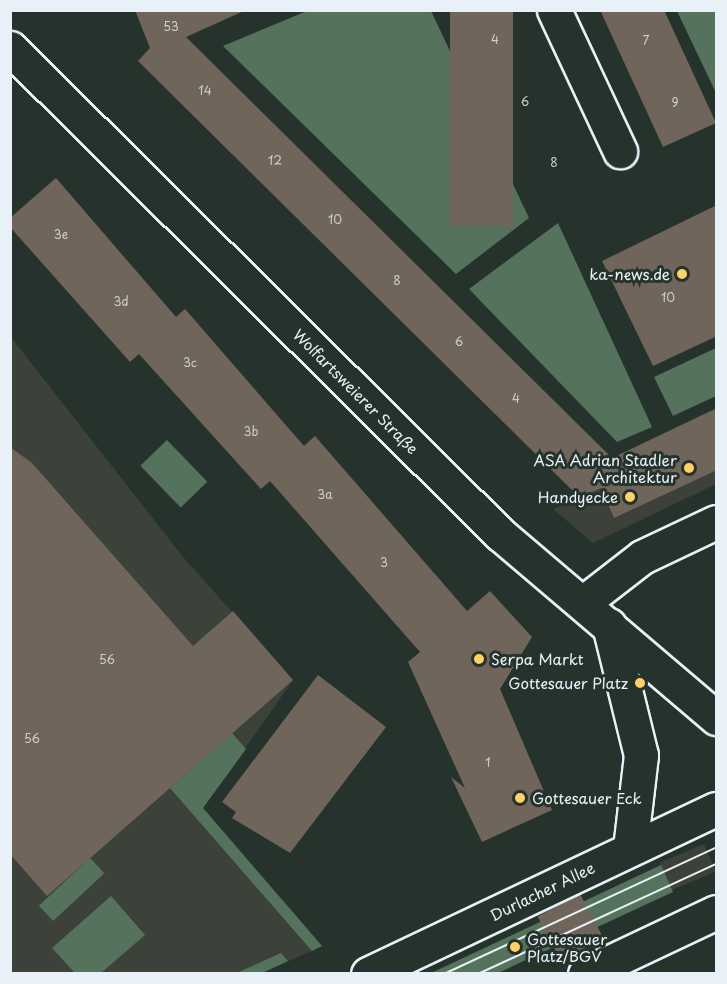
<!DOCTYPE html>
<html>
<head>
<meta charset="utf-8">
<style>
	body { margin:0 }
	#map { position:relative; width:727px; height:984px; overflow:hidden; background:#26332d; font-family:"Playpen Sans",sans-serif }
	div>[style] { position:absolute }
	.built>* { inset:0; background:#3c423a; transform-origin:0 0 }
	.green>* { inset:0; background:#55735c; transform-origin:0 0 }
	.building>* { inset:0; background:#70655a; transform-origin:0 0 }
	.roads { filter:drop-shadow(2px 0 #e8f1f8) drop-shadow(-2px 0 #e8f1f8) drop-shadow(0 2px #e8f1f8) drop-shadow(0 -2px #e8f1f8) }
	.minor>* { height:33px; margin:-16.5px; padding:0 16.5px; transform-origin:16.5px; border-radius:16.5px; background:#26332d }
	.major>* { height:33px; margin:-16.5px; padding:0 16.5px; transform-origin:16.5px; border-radius:16.5px; background:#26332d }
	.tram>* { height:1.5px; margin:-0.75px; padding:0 0.75px; transform-origin:0.75px; border-radius:0.75px; background:#e8f1f8 }
	.dots>* { width:16px; height:16px; translate:-50% -50%; box-sizing:border-box; border:3px solid #26332d; border-radius:50% }
	span { translate:-50% -50%; white-space:nowrap; text-align:center; line-height:1.15; -webkit-text-stroke:6px #26332d; paint-order:stroke }
	.number-label { font-size:12px; color:#caced0 }
	.number-label span { -webkit-text-stroke-width:0 }
	.poi-label { font-size:15px; color:#e8f1f8 }
	.right { translate:-100% -50%; text-align:right }
	.left { translate:0 -50%; text-align:left }
	.street-label { font-size:15px; color:#e8f1f8 }
	.frame { position:absolute; inset:0; border:12px solid #e8f1f8; pointer-events:none }
</style>
</head>
<body>
<div id="map">
	<div class="built">
		<div style="clip-path:polygon(10px 336px,183px 557px,293px 680px,203px 808px,322px 946px,262px 973px,11px 973px)"></div>
		<div style="clip-path:polygon(716px 433px,716px 484px,593px 543px,553px 509px)"></div>
		<div style="left:704px;top:844px;width:30px;height:48px;rotate:67deg"></div>
	</div>
	<div class="green">
		<div style="clip-path:polygon(307px 11px,431px 11px,529px 218px,456px 274px,223px 46px)"></div>
		<div style="clip-path:polygon(677px 11px,716px 11px,716px 93px)"></div>
		<div style="clip-path:polygon(558px 223px,652px 427px,617px 442px,469px 289px)"></div>
		<div style="clip-path:polygon(716px 348px,716px 396px,673px 416px,654px 377px)"></div>
		<div style="left:167px;top:440px;width:58px;height:37px;rotate:46deg"></div>
		<div style="clip-path:polygon(232px 733px,246px 749px,203px 808px,322px 946px,312px 951px,170px 788px)"></div>
		<div style="left:90px;top:858px;width:21px;height:70px;rotate:47deg"></div>
		<div style="clip-path:polygon(661px 865px,673px 892px,498px 973px,429px 974px)"></div>
		<div style="clip-path:polygon(111px 896px,145px 935px,101px 973px,75px 973px,52px 948px)"></div>
		<div style="clip-path:polygon(281px 953px,288px 961px,262px 973px,237px 973px)"></div>
	</div>
	<div class="building">
		<div style="clip-path:polygon(135px 10px,246px 10px,186px 37px,612px 458px,717px 408px,717px 470px,614px 518px,601px 488px,580px 498px,138px 61px,150px 48px)"></div>
		<div style="left:450px;top:10px;width:63px;height:216px"></div>
		<div style="clip-path:polygon(600px 10px,664px 10px,716px 123px,663px 147px)"></div>
		<div style="clip-path:polygon(56px 178px,176px 317px,185px 309px,304px 446px,315px 436px,467px 611px,490px 591px,532px 637px,500px 689px,552px 810px,482px 842px,451px 777px,465px 788px,408px 662px,420px 652px,270px 481px,261px 489px,139px 354px,130px 362px,10px 227px,10px 218px)"></div>
		<div style="clip-path:polygon(717px 205px,717px 336px,653px 366px,602px 261px)"></div>
		<div style="clip-path:polygon(10px 447px,32px 463px,193px 646px,233px 611px,293px 680px,47px 896px,10px 854px)"></div>
		<div style="clip-path:polygon(318px 675px,386px 727px,290px 853px,232px 818px,236px 812px,222px 802px)"></div>
		<div style="left:580px;top:894px;width:51px;height:48px;rotate:62deg"></div>
	</div>
	<div class="roads">
		<div class="minor">
			<div style="left:554px;top:10px;width:156px;rotate:64.9deg"></div>
			<div style="left:584px;top:602px;width:73px;rotate:-37.8deg"></div>
			<div style="left:642px;top:557px;width:82px;rotate:-25.3deg"></div>
			<div style="left:609px;top:625px;width:134px;rotate:76.2deg"></div>
			<div style="left:641px;top:755px;width:94px;rotate:96.7deg"></div>
			<div style="left:368px;top:974px;width:385px;rotate:-25.4deg"></div>
			<div style="left:585px;top:974px;width:145px;rotate:-25.3deg"></div>
		</div>
		<div class="major">
			<div style="left:10px;top:48px;width:690px;rotate:44.77deg"></div>
			<div style="left:500px;top:534px;width:284px;rotate:40.4deg"></div>
		</div>
	</div>
	<div class="tram">
		<div style="left:444px;top:974px;width:300px;rotate:-24.9deg"></div>
		<div style="left:478px;top:974px;width:262px;rotate:-24.8deg"></div>
	</div>
	<div class="dots">
		<div style="left:682px;top:274px;background:#ffd166"></div>
		<div style="left:689px;top:468px;background:#ffd166"></div>
		<div style="left:630px;top:497px;background:#ffd166"></div>
		<div style="left:479px;top:659px;background:#ffd166"></div>
		<div style="left:640px;top:683px;background:#ffd166"></div>
		<div style="left:520px;top:798px;background:#ffd166"></div>
		<div style="left:515px;top:947px;background:#ffd166"></div>
	</div>
	<div class="number-label">
		<span style="left:171px;top:27px">53</span>
		<span style="left:495px;top:40px">4</span>
		<span style="left:646px;top:41px">7</span>
		<span style="left:205px;top:91px">14</span>
		<span style="left:525px;top:102px">6</span>
		<span style="left:675px;top:103px">9</span>
		<span style="left:275px;top:161px">12</span>
		<span style="left:554px;top:163px">8</span>
		<span style="left:335px;top:220px">10</span>
		<span style="left:61px;top:235px">3e</span>
		<span style="left:397px;top:281px">8</span>
		<span style="left:668px;top:298px">10</span>
		<span style="left:121px;top:302px">3d</span>
		<span style="left:459px;top:342px">6</span>
		<span style="left:190px;top:363px">3c</span>
		<span style="left:516px;top:399px">4</span>
		<span style="left:251px;top:432px">3b</span>
		<span style="left:325px;top:495px">3a</span>
		<span style="left:384px;top:563px">3</span>
		<span style="left:107px;top:660px">56</span>
		<span style="left:32px;top:739px">56</span>
		<span style="left:488px;top:763px">1</span>
	</div>
	<div class="poi-label">
		<span class="right" style="left:670px;top:274px">ka-news.de</span>
		<span class="right" style="left:677px;top:468px">ASA Adrian Stadler<br>Architektur</span>
		<span class="right" style="left:618px;top:497px">Handyecke</span>
		<span class="left" style="left:491px;top:659px">Serpa Markt</span>
		<span class="right" style="left:628px;top:683px">Gottesauer Platz</span>
		<span class="left" style="left:532px;top:798px">Gottesauer Eck</span>
		<span class="left" style="left:527px;top:947px">Gottesauer<br>Platz/BGV</span>
	</div>
	<div class="street-label">
		<span style="left:356px;top:391px;rotate:45deg">Wolfartsweierer Straße</span>
		<span style="left:542px;top:891px;rotate:-26deg">Durlacher Allee</span>
	</div>
	<div class="frame"></div>
</div>
</body>
</html>
